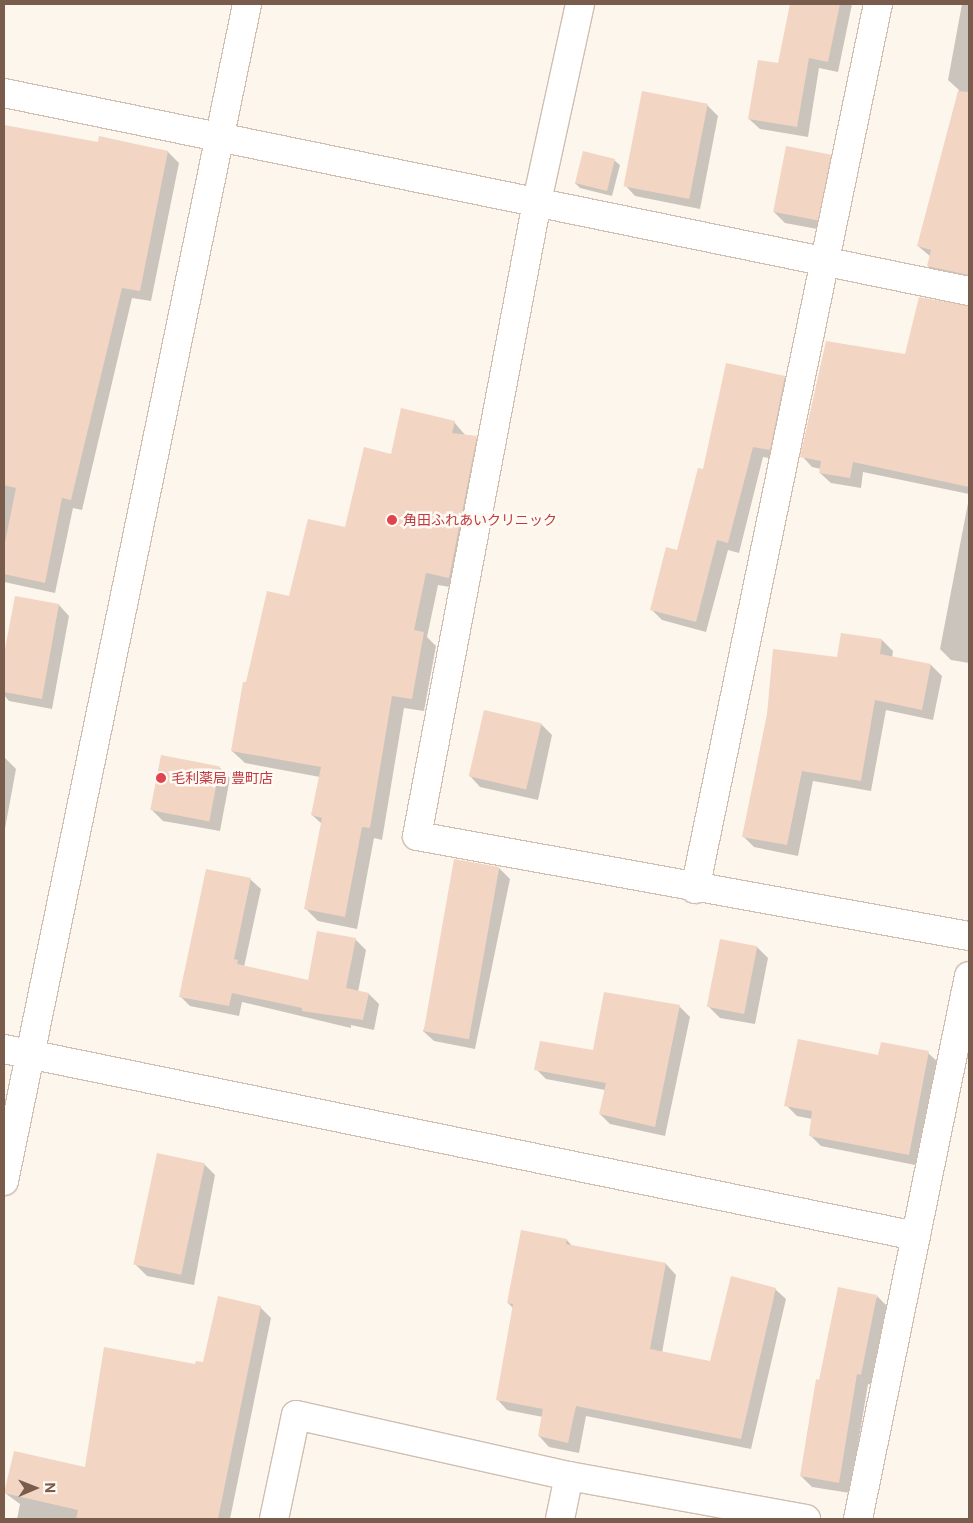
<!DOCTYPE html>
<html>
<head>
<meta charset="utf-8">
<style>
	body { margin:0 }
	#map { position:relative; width:973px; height:1523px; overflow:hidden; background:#fdf6ec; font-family:Inter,"Noto Sans JP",sans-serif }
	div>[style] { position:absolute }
	.shadow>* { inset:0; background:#0003 }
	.building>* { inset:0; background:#f3d5c3; transform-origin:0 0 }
	.roads { filter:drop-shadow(1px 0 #d1beb0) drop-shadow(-1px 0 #d1beb0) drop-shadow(0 1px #d1beb0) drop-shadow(0 -1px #d1beb0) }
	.street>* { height:28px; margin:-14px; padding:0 14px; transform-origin:14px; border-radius:14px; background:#fff }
	.secondary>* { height:28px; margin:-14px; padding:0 14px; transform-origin:14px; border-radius:14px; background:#fff }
	.dots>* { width:14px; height:14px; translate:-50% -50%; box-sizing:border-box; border:2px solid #fffaf3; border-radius:50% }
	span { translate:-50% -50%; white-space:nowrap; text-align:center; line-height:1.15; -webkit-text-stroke:5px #fffaf3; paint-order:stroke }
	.health-label { font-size:14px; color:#be3a42 }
	.left { translate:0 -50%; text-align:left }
	.frame { position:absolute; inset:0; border:5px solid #7a5c4d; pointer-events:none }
	.north { position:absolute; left:10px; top:1463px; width:50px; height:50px; -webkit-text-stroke:4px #fffaf3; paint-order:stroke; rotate:89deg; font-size:14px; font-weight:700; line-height:20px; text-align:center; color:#7a5c4d }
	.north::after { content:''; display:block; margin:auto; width:18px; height:22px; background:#7a5c4d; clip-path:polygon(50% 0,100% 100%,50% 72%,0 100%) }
</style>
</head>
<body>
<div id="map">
	<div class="shadow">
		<div style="clip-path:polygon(792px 4px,852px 4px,838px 72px,819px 68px,808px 137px,760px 129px,749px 119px,779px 64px)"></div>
		<div style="clip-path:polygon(962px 4px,969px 4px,969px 283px,939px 277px,928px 266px,931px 257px,918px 246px,959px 90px,948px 80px)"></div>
		<div style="clip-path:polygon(707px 105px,718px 116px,700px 209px,635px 196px,625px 185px)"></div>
		<div style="clip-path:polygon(4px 126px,99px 144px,100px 137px,168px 152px,179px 163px,151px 301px,132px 298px,82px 510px,73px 508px,55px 593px,4px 582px)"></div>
		<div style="clip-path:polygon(830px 156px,841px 167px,828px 231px,785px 223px,774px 212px)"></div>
		<div style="clip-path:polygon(614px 160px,620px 165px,612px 196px,580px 188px,575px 183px)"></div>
		<div style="clip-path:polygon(969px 307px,969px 494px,863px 472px,861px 488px,831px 483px,820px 473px,821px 469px,812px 467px,802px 456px,906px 356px)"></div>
		<div style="clip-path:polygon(785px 377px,795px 388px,780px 460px,763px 457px,739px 553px,728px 550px,706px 632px,662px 620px,651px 609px,678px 552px,704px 471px)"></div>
		<div style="clip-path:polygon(454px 422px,466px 436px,476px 438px,488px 450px,461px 589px,438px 585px,427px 637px,436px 646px,424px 711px,404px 708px,382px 840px,374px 838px,357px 929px,318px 921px,306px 909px,322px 824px,312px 815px,320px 777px,245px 763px,232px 751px,247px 684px,290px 598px,346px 529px,392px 455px)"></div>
		<div style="clip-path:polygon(969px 498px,969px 663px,951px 660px,940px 649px)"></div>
		<div style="clip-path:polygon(16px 597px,59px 605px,69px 616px,52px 709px,9px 701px,4px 695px,4px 661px)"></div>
		<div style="clip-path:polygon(842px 634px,882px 640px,893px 651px,892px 658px,931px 665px,942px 676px,933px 720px,886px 710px,871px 791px,813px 781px,798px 856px,754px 847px,743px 836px,839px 659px)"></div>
		<div style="clip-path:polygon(541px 724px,552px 735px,538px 800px,480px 787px,470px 776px)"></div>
		<div style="clip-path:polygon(4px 757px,16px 769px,4px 834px)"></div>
		<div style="clip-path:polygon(219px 767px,230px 778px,220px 831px,163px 821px,152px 810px)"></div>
		<div style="clip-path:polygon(499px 868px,510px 879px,475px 1049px,434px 1041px,423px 1031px)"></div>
		<div style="clip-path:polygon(250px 879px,261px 889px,244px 967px,309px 981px,355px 939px,366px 950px,358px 992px,369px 994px,379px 1004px,374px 1030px,351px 1025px,351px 1028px,242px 1002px,239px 1016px,190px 1006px,180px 996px)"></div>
		<div style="clip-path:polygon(721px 941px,757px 947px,768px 958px,755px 1024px,720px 1018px,709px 1007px)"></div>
		<div style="clip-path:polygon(680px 1007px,690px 1017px,665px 1136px,610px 1124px,600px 1114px,605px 1090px,546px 1079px,536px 1069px,594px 1052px)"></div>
		<div style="clip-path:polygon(928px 1053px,939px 1063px,920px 1166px,821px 1146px,810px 1135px,812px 1119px,797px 1116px,786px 1105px,879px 1056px)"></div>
		<div style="clip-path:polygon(204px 1164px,215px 1175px,194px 1285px,147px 1276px,136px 1265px)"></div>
		<div style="clip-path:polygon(567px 1240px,573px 1247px,666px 1264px,676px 1275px,662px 1353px,711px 1363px,775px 1289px,786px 1299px,751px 1449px,586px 1416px,579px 1453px,549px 1447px,539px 1436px,543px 1417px,507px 1410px,497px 1399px,513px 1308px,508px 1303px)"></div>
		<div style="clip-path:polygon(877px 1296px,888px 1307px,872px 1385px,868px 1384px,850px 1493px,812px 1487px,801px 1476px)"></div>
		<div style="clip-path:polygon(260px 1307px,271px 1318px,230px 1519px,17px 1519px,20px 1504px,5px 1493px,86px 1469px,204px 1364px)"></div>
	</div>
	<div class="building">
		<div style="clip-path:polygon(790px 4px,840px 4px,828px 62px,809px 58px,797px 127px,748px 119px,758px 60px,778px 63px)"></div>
		<div style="left:642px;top:91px;width:67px;height:97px;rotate:11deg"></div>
		<div style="clip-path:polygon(958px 91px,969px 92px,969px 275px,927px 266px,931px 250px,917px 246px)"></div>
		<div style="clip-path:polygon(4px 125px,98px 142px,99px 136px,168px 151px,140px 291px,122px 288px,71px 500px,62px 498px,45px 583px,4px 574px,4px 547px,16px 488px,4px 485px)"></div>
		<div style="left:786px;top:146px;width:46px;height:67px;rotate:11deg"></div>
		<div style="left:583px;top:151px;width:33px;height:33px;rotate:14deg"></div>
		<div style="clip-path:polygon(919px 297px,969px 306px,969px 487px,853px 462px,850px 478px,819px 473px,821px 461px,800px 457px,826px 341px,905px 354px)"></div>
		<div style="clip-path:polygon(726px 363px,785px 376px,770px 450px,753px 447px,728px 543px,717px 540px,696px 622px,650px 610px,666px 547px,677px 550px,698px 468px,703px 469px)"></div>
		<div style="clip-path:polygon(401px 408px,455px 421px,452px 433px,477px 436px,449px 578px,426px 573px,414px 630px,424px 632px,412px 699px,392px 696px,370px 828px,362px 827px,345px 917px,304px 909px,322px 818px,311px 815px,321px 767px,231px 751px,243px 682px,246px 682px,267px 591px,289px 596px,308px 519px,345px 527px,364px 447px,391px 454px)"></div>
		<div style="clip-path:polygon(15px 596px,59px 604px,42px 699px,4px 692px,4px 654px)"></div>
		<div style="clip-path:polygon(841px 633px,882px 639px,880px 654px,931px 664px,922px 710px,875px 700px,861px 781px,802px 771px,787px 845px,742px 837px,767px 714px,773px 649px,837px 657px)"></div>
		<div style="left:484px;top:710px;width:59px;height:68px;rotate:13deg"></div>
		<div style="left:161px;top:755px;width:60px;height:56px;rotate:11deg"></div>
		<div style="left:454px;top:859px;width:46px;height:175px;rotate:10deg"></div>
		<div style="clip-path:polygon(206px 869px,251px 878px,234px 959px,238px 960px,237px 964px,308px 980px,317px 931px,356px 938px,346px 988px,369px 993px,363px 1020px,302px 1011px,302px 1008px,232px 993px,229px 1006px,179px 997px)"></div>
		<div style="left:720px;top:939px;width:38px;height:69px;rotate:11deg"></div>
		<div style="clip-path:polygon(604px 992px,680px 1005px,655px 1127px,599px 1114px,606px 1083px,534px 1070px,540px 1041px,593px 1050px)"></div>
		<div style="clip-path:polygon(798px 1039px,878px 1055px,881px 1042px,929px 1051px,909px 1155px,809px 1136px,812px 1111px,784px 1106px)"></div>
		<div style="left:157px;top:1153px;width:49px;height:114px;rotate:12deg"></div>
		<div style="clip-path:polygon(521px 1230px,567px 1239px,566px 1244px,666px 1263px,650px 1349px,710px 1361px,731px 1276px,776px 1288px,741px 1439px,576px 1406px,568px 1443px,538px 1436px,543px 1409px,496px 1400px,513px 1304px,507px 1303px)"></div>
		<div style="clip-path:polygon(838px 1287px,877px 1295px,861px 1375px,857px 1374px,839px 1483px,800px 1476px,816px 1379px,819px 1380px)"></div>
		<div style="clip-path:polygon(218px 1296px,261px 1306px,218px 1519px,76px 1519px,78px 1510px,4px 1493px,14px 1451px,85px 1467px,104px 1347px,195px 1364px,196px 1361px,203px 1362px)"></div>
	</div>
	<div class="roads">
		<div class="street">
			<div style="left:580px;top:4px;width:203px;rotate:102.3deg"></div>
			<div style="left:537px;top:202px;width:645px;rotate:100.72deg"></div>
			<div style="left:417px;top:836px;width:561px;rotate:10.27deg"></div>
			<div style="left:4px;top:93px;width:985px;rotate:11.6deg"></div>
			<div style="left:695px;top:889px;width:904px;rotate:-78.32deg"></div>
			<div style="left:274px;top:1519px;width:106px;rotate:-78.1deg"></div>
			<div style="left:296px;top:1415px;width:280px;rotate:12.6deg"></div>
			<div style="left:569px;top:1476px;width:241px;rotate:10.3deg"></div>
			<div style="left:560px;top:1519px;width:44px;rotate:-78.2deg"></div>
			<div style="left:858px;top:1519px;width:554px;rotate:-78.45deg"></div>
		</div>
		<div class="secondary">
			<div style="left:4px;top:1049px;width:931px;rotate:11.59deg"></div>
			<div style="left:4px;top:1181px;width:1202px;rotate:-78.33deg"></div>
		</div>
	</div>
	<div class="dots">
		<div style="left:392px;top:520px;background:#e0444e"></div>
		<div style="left:161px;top:778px;background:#e0444e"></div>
	</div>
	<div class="health-label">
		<span class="left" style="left:403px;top:520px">角田ふれあいクリニック</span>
		<span class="left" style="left:171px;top:778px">毛利薬局 豊町店</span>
	</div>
	<div class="frame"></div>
	<div class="north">N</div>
</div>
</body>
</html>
